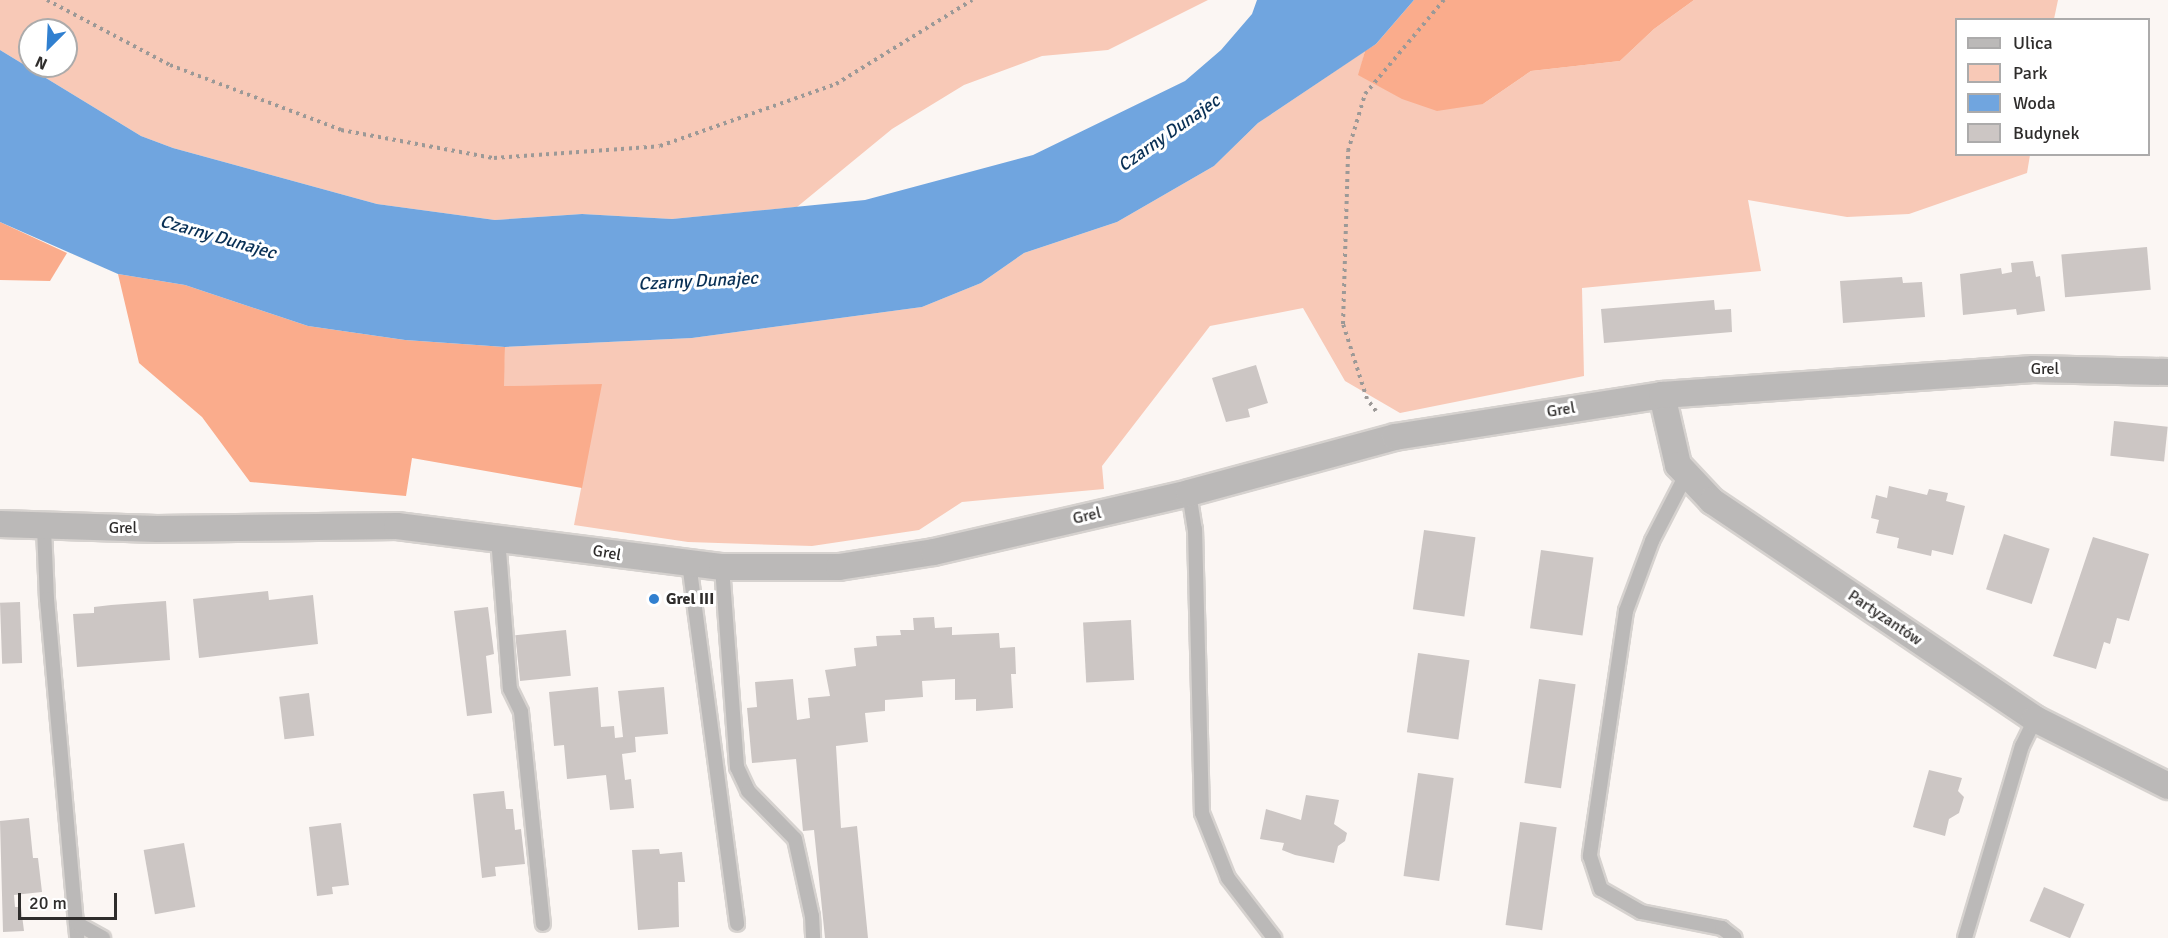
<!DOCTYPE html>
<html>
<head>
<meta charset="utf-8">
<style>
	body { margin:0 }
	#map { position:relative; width:2168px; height:938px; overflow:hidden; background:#fbf6f3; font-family:Signika,sans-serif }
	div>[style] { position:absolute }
	.green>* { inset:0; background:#f8c9b7 }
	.forest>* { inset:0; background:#faac8c }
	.water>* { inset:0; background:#70a5df }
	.building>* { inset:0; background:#ccc6c4; transform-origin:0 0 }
	.path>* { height:4px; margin-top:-2px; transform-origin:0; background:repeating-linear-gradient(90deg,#9c9997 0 3px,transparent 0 7.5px) }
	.roads { filter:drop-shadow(2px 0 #d6d2cf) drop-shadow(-2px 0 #d6d2cf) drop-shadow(0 2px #d6d2cf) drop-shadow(0 -2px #d6d2cf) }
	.lane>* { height:14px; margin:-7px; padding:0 7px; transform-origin:7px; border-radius:7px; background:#bbb9b8 }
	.street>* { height:26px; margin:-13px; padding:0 13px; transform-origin:13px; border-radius:13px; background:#bbb9b8 }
	.dots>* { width:16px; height:16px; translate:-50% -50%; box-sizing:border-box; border:3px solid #fff; border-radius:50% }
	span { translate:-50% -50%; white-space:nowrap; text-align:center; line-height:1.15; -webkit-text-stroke:6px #fff; paint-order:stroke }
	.street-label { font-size:16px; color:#2f2d2c }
	.poi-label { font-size:16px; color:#2f2d2c; font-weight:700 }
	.left { translate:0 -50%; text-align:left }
	.water-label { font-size:18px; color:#093055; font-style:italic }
	.legend { position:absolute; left:1955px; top:18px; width:195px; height:138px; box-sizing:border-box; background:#fff; border:2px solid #acabab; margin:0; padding:8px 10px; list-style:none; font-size:18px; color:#2f2d2c }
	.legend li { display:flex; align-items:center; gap:12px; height:30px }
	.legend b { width:30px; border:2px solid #acabab }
	.north { position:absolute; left:18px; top:18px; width:60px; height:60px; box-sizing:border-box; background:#fff; border:2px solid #acabab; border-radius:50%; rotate:204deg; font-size:16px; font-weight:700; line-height:24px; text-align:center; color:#2f2d2c }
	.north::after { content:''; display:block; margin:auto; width:21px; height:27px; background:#3180d0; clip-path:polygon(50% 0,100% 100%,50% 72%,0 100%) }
	.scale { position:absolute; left:18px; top:893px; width:99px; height:27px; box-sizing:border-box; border:3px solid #2f2d2c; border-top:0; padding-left:8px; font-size:18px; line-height:21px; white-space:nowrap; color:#2f2d2c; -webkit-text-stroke:4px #fff; paint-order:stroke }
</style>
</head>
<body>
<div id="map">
	<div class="green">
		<div style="clip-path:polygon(evenodd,0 0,1208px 0,1108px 50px,1042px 56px,964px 85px,892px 129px,797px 207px,672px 219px,582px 214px,495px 220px,377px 204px,173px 148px,141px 136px,0 50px,0 0,30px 30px,66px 30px,66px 66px,30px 66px,30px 30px)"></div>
		<div style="clip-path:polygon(1694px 0,2058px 0,2054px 19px,1956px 20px,1956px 154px,2030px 155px,2027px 173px,1909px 214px,1847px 217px,1748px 200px,1761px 271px,1582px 288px,1584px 376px,1400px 413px,1345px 381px,1303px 308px,1210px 326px,1102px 466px,1104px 489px,962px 502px,919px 530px,812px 546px,688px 542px,574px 525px,601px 385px,503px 386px,505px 347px,692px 338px,922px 307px,981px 283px,1024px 253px,1117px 222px,1214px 166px,1258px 123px,1365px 51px,1359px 75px,1483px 104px,1531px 71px,1620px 61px,1654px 29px)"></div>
	</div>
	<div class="forest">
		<div style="clip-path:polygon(1414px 0,1694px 0,1654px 29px,1620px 61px,1531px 71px,1483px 104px,1437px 111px,1402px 99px,1358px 75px,1365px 51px,1376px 44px)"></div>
		<div style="clip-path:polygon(0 222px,67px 253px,50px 281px,0 280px)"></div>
		<div style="clip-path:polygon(118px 274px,185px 285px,308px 326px,405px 340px,505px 347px,504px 386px,602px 384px,582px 488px,412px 458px,406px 496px,250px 482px,202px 417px,139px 363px)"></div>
	</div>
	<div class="water">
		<div style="clip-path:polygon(1257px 0,1414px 0,1376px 44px,1258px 123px,1214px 166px,1117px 222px,1024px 253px,981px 283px,922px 307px,692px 338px,505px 347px,405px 340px,308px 326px,185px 285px,118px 274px,0 222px,0 50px,141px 136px,173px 148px,377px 204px,495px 220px,582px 214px,672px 219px,865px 200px,1033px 155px,1185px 81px,1221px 50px,1252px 14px)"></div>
	</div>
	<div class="building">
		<div style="left:2147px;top:247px;width:43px;height:86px;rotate:85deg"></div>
		<div style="clip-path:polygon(2033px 261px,2036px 277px,2040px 276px,2045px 311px,2017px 315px,2016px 309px,1963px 315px,1960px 274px,2001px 268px,2002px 274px,2012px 272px,2011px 263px)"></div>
		<div style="clip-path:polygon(1902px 277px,1903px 283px,1922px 282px,1925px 317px,1843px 323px,1840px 281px)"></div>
		<div style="clip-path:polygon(1714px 300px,1715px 310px,1731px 309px,1732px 332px,1604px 343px,1601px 309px)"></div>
		<div style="clip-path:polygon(1256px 365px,1268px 403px,1248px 409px,1250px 417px,1226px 422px,1212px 378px)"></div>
		<div style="left:2114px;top:421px;width:54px;height:35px;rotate:6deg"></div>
		<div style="clip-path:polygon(1889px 486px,1927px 495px,1929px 489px,1948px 493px,1946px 501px,1965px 506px,1953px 555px,1932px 550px,1931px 556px,1897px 548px,1899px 538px,1876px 533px,1879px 520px,1871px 518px,1876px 495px,1887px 498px)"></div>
		<div style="left:1424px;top:530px;width:52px;height:80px;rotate:8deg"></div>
		<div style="left:2004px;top:534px;width:48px;height:58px;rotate:18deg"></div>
		<div style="clip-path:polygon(2093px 537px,2149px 554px,2129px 621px,2117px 618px,2110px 644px,2104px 642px,2096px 669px,2053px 656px)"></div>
		<div style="left:1541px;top:550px;width:53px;height:79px;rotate:8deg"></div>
		<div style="clip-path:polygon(268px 591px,269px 600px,313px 595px,318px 644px,199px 658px,193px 599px)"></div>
		<div style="clip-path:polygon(166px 601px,170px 660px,77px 667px,73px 614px,94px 613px,94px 607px,111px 605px)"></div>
		<div style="left:20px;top:602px;width:61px;height:20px;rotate:88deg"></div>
		<div style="clip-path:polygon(488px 607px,494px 654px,486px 656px,492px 713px,467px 716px,454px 611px)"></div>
		<div style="clip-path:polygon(934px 617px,935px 628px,952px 627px,952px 635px,999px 633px,1000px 648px,1015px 647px,1016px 674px,1011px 674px,1013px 708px,976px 711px,976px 699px,955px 700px,955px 679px,922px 681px,923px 697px,885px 700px,885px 711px,865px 713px,868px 742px,836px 746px,841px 828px,857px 826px,868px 938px,825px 938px,814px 830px,803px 831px,796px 759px,752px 763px,747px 708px,757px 707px,755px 682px,793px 679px,797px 720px,810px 718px,808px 698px,830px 696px,825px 670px,856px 666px,854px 648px,877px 646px,876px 636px,901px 635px,900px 630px,914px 630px,913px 618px)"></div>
		<div style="left:1131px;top:620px;width:60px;height:48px;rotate:87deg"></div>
		<div style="left:566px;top:630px;width:46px;height:51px;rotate:84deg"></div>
		<div style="left:1418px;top:653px;width:52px;height:80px;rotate:8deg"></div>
		<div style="left:1539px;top:679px;width:37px;height:105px;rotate:8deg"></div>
		<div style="clip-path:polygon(598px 687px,601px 727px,614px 726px,615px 738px,623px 737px,618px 691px,664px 687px,668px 734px,635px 737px,636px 752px,622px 754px,625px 780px,631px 779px,634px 808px,610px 810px,606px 775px,567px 779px,564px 745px,554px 746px,549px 692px)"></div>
		<div style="left:309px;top:693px;width:43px;height:30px;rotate:83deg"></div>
		<div style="clip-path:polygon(1929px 770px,1962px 778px,1958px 791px,1964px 797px,1959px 813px,1949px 819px,1945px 836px,1913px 827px)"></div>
		<div style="left:1418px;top:773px;width:36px;height:104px;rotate:8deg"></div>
		<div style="clip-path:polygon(504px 791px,506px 809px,513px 809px,515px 830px,521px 829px,525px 864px,495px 867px,496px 876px,482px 878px,473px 794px)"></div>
		<div style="clip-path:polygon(1306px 795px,1339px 800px,1334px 824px,1347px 833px,1345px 841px,1338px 846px,1334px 863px,1295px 855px,1282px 850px,1284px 843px,1260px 839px,1266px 809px,1301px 820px)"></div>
		<div style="clip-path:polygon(29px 818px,33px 858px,38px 858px,42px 892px,14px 895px,15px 907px,21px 907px,24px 931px,3px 932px,0 821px)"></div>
		<div style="left:1520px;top:822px;width:37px;height:104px;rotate:8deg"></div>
		<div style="clip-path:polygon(341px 823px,349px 885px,332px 887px,333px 894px,317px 896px,309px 827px)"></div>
		<div style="left:184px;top:843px;width:65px;height:41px;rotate:80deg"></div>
		<div style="clip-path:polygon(659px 849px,660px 854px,682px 852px,685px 882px,678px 882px,679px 927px,638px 930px,632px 850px)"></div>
		<div style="left:2044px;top:887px;width:44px;height:37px;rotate:23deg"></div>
	</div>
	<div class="path">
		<div style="left:47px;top:0;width:139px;rotate:27.9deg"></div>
		<div style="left:170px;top:65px;width:183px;rotate:20.8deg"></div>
		<div style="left:341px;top:130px;width:156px;rotate:10.4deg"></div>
		<div style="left:494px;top:158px;width:166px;rotate:-4.1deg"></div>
		<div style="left:660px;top:146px;width:187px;rotate:-19.4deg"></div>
		<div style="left:836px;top:84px;width:160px;rotate:-31.7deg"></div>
		<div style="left:1376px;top:411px;width:15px;rotate:-127deg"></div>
		<div style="left:1367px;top:399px;width:79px;rotate:-107.7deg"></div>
		<div style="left:1343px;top:324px;width:173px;rotate:-88.3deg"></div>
		<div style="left:1348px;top:151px;width:59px;rotate:-73.4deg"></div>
		<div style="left:1365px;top:94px;width:123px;rotate:-50deg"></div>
	</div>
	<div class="roads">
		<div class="lane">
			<div style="left:1686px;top:475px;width:74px;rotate:117.3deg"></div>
			<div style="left:1652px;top:541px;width:75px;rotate:110.4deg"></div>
			<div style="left:1626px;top:611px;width:248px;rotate:98.4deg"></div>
			<div style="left:1590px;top:856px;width:35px;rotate:72deg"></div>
			<div style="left:1601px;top:889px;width:46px;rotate:29.9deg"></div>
			<div style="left:1641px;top:912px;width:83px;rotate:11.2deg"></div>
			<div style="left:1722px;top:928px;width:16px;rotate:38deg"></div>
			<div style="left:1189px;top:493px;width:36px;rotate:81deg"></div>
			<div style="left:1195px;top:529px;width:284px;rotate:88.6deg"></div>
			<div style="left:1202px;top:813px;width:70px;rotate:68.2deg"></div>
			<div style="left:1228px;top:878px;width:76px;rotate:52.5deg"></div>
			<div style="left:44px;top:528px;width:71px;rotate:87.6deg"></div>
			<div style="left:47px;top:599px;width:340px;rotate:84.9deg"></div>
			<div style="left:498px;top:538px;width:151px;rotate:85.5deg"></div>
			<div style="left:510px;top:689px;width:25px;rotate:64deg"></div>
			<div style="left:521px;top:712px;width:213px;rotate:84.1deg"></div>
			<div style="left:689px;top:563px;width:364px;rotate:82.4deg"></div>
			<div style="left:722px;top:567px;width:201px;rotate:85.7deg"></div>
			<div style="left:737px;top:767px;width:26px;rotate:65deg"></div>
			<div style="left:748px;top:791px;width:67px;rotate:45.6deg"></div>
			<div style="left:795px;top:839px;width:79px;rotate:77.6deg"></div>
			<div style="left:812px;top:916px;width:22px;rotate:87deg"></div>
			<div style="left:76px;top:923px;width:31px;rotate:29deg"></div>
			<div style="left:1965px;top:938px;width:200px;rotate:-73.5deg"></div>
			<div style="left:2022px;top:746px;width:30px;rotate:-64deg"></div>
		</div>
		<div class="street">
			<div style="left:1662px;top:395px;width:72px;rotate:77.1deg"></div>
			<div style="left:1678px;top:465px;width:50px;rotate:46.6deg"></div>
			<div style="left:1712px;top:501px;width:390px;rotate:34deg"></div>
			<div style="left:2035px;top:719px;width:149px;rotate:26.7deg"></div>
			<div style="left:0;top:524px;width:157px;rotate:1.8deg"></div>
			<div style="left:157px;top:529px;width:240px;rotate:-0.7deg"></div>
			<div style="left:397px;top:526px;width:328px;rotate:7.2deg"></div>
			<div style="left:722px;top:567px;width:117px"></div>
			<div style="left:839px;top:567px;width:96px;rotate:-9deg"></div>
			<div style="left:934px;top:552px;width:262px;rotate:-13deg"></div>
			<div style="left:1189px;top:493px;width:213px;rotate:-15.2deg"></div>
			<div style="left:1395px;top:437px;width:270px;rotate:-8.9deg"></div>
			<div style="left:1662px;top:395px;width:372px;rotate:-4deg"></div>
			<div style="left:2033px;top:369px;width:135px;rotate:1.3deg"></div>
		</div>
	</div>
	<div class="dots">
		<div style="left:654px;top:599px;background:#3180d0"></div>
	</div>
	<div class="street-label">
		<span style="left:2045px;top:369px">Grel</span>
		<span style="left:1561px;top:410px;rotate:-9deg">Grel</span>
		<span style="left:1087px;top:516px;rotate:-13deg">Grel</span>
		<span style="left:123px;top:528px">Grel</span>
		<span style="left:607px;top:553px;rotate:10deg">Grel</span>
		<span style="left:1885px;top:618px;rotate:34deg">Partyzantów</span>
	</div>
	<div class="poi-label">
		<span class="left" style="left:666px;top:599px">Grel III</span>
	</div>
	<div class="water-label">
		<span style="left:1169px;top:133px;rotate:-35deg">Czarny Dunajec</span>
		<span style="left:218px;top:237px;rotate:16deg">Czarny Dunajec</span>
		<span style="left:698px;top:281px;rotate:-3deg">Czarny Dunajec</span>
	</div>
	<ul class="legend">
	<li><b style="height:8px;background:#bbb9b8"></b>Ulica</li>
	<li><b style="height:16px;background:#f8c9b7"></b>Park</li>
	<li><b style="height:16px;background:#70a5df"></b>Woda</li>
	<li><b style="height:16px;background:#ccc6c4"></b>Budynek</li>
	</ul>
	<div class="north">N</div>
	<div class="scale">20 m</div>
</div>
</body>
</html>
